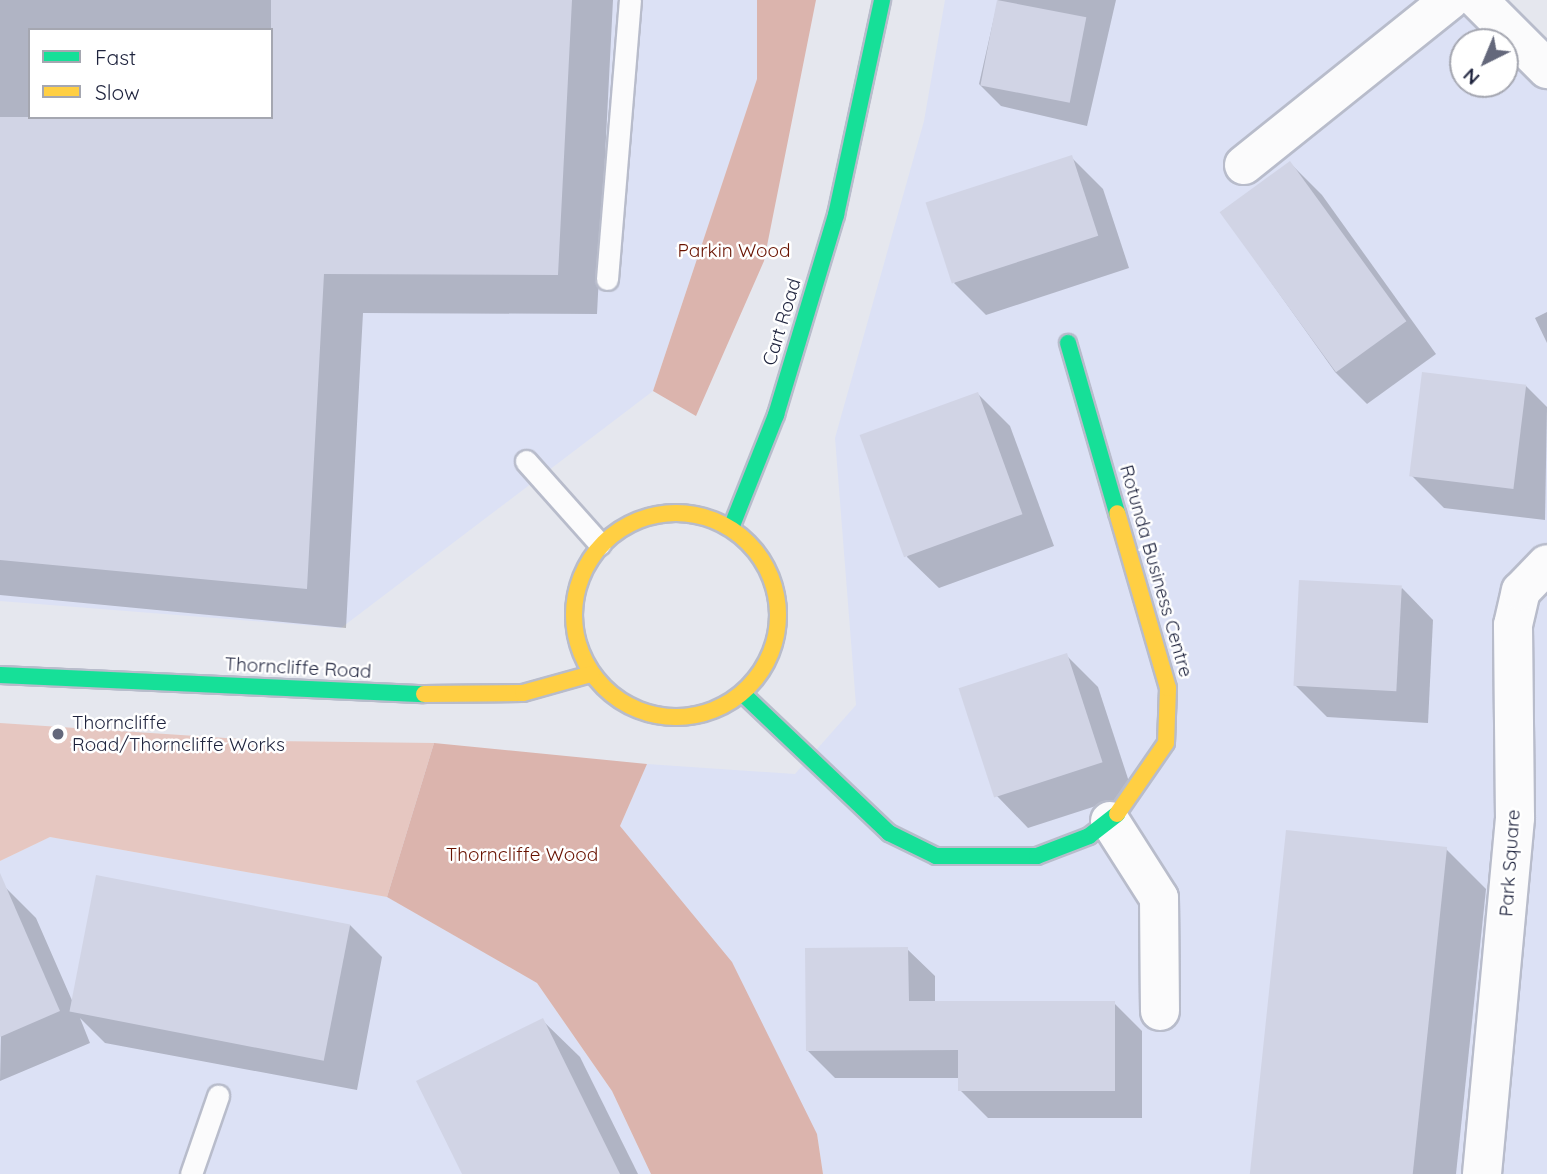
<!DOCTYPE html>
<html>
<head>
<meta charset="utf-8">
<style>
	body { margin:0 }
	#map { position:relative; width:1547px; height:1174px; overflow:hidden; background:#e5e7ee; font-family:Quicksand,sans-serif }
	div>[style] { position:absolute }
	.built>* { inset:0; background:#dce1f5 }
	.green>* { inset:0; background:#e6c7c1 }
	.forest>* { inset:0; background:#dbb4ad }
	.shadow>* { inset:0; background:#0003 }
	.building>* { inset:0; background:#d1d4e5; transform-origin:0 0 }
	.roads { filter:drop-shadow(2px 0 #b8bccb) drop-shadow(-2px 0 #b8bccb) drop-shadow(0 2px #b8bccb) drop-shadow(0 -2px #b8bccb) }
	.lane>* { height:21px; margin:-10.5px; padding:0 10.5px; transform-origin:10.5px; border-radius:10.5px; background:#fbfbfc }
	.street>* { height:38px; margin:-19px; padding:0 19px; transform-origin:19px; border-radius:19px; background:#fbfbfc }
	.fast>* { height:16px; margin:-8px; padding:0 8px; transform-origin:8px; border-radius:8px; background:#16e098 }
	.slow>* { height:16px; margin:-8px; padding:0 8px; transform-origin:8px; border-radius:8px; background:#ffcf43 }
	.slow>.ring { margin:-8px; padding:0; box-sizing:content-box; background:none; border:16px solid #ffcf43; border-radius:50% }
	.dots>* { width:19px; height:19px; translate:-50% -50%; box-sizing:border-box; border:4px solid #fff; border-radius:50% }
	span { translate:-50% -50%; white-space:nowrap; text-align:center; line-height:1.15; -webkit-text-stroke:5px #fff; paint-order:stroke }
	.park-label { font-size:19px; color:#681200 }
	.street-label { font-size:19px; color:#1e233d }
	.poi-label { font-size:19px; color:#1e233d }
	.left { translate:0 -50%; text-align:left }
	.legend { position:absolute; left:28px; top:28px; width:245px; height:91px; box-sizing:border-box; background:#fff; border:2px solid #a5a7b1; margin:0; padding:9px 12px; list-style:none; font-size:21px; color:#1e233d }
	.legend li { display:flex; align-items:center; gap:14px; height:35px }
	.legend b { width:35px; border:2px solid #a5a7b1 }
	.north { position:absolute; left:1449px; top:28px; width:70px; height:70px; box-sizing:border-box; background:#fff; border:2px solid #a5a7b1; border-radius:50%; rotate:223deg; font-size:19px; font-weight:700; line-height:28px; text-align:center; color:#1e233d }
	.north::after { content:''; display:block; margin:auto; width:24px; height:32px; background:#64687b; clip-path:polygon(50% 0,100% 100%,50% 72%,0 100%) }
</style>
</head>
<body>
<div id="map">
	<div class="built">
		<div style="clip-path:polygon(evenodd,0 0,757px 0,757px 79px,653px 391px,341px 628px,0 601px,0 0,30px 30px,271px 30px,271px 117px,30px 117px,30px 30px)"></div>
		<div style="clip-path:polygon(evenodd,945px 0,1462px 0,1547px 77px,1547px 1174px,823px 1174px,817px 1134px,620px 826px,647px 764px,795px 774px,856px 705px,835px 438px,924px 121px,945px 0,1463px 42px,1505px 42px,1505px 84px,1463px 84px,1463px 42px)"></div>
		<div style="clip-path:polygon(50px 837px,387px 897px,537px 983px,612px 1091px,651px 1174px,0 1174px,0 861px)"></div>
	</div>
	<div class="green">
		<div style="clip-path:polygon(0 723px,271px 741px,434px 743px,387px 897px,50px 837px,0 861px)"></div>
	</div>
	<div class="forest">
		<div style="clip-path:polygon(757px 0,816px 0,764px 261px,696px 416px,653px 391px,757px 79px)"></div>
		<div style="clip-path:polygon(434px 743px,647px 764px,620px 826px,732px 962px,817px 1134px,823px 1174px,651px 1174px,612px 1091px,537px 983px,387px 897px)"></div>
	</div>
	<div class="shadow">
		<div style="clip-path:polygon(evenodd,0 0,613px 0,597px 314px,363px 313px,346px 628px,0 595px,0 0,30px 30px,271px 30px,271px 117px,30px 117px,30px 30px)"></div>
		<div style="clip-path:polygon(998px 0,1116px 0,1087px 126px,1001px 106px,979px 84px)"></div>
		<div style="clip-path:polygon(1071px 157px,1103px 189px,1129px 268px,986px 315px,954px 283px)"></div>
		<div style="clip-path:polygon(1290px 163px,1322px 195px,1436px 354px,1367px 404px,1335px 372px,1221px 212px)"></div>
		<div style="clip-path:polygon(1547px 312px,1547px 343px,1535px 318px)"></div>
		<div style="clip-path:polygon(1525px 385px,1547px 407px,1545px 520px,1444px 508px,1412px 476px)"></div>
		<div style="clip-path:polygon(978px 394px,1010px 426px,1054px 546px,939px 588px,907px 557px)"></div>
		<div style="clip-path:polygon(1402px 588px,1433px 620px,1428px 723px,1327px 717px,1295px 685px)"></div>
		<div style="clip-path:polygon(1066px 655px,1098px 687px,1133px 794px,1028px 828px,997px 796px)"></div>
		<div style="clip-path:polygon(1446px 849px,1486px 889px,1456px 1174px,1251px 1174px)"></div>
		<div style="clip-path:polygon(4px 886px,36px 918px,74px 1005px,350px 925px,382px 957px,357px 1090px,105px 1043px,80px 1018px,90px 1043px,0 1081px)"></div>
		<div style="clip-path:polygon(907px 949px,935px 976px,935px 1003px,1114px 1003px,1142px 1031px,1142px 1118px,988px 1118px,960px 1090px,960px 1078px,835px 1078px,807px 1050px)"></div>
		<div style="clip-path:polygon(543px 1021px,580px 1057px,638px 1174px,464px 1174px)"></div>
	</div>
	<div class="building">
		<div style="clip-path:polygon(271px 0,572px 0,558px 275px,324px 274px,307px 589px,0 560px,0 117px,271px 117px)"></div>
		<div style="left:997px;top:0;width:91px;height:87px;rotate:11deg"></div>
		<div style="left:1072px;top:155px;width:85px;height:154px;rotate:72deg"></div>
		<div style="left:1290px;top:161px;width:198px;height:87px;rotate:54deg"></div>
		<div style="left:1422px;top:372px;width:105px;height:105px;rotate:7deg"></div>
		<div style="left:978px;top:392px;width:130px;height:126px;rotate:70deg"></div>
		<div style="left:1299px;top:580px;width:103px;height:106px;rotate:3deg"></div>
		<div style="left:1067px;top:653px;width:115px;height:114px;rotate:72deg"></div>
		<div style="left:1286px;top:830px;width:162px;height:346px;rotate:6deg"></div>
		<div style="clip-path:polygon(0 873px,60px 1011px,0 1037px)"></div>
		<div style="left:96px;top:875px;width:259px;height:139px;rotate:11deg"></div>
		<div style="clip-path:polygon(908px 947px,909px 1001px,1115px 1001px,1115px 1091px,958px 1091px,958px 1050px,806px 1051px,805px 948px)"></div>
		<div style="clip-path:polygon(543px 1018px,620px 1174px,462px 1174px,416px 1081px)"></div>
	</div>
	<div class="roads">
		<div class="lane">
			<div style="left:607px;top:279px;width:280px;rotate:-85.3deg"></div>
			<div style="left:526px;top:461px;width:111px;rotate:48.3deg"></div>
			<div style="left:191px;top:1174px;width:83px;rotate:-70.9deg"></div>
		</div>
		<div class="street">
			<div style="left:1478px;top:0;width:98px;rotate:45deg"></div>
			<div style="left:1244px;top:165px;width:264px;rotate:-38.7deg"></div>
			<div style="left:1110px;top:821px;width:91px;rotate:57.5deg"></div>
			<div style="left:1159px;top:898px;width:113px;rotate:89.5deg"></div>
			<div style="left:1482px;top:1174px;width:358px;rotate:-84.7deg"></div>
			<div style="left:1515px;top:818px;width:193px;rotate:-90.6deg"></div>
			<div style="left:1513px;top:625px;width:35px;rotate:-77deg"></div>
			<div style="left:1521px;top:591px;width:37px;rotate:-46deg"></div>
		</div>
		<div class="fast">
			<div style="left:1068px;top:343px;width:177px;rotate:73.9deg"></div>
			<div style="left:731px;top:528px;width:122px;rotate:-68.3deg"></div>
			<div style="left:776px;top:415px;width:209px;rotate:-73.3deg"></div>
			<div style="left:836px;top:215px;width:220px;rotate:-77.9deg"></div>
			<div style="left:0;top:675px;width:424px;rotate:2.6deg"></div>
			<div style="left:743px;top:694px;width:202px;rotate:43.6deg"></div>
			<div style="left:889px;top:833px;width:52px;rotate:26.1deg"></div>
			<div style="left:936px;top:856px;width:101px"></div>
			<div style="left:1037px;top:856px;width:56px;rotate:-21deg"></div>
			<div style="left:1089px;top:836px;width:36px;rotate:-38deg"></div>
		</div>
		<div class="slow">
			<div class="ring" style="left:574px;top:513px;width:188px;height:188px"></div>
			<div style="left:424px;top:694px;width:99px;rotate:-0.6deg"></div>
			<div style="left:523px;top:693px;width:71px;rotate:-15.6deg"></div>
			<div style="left:1117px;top:814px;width:86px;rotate:-55.4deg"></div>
			<div style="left:1166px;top:743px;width:55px;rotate:-87.9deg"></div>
			<div style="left:1168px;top:688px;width:182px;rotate:-106.2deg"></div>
		</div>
	</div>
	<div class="dots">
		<div style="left:58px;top:734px;background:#64687b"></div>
	</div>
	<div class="park-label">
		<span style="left:734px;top:251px">Parkin Wood</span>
		<span style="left:522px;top:855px">Thorncliffe Wood</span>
	</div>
	<div class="street-label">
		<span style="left:782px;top:322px;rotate:-73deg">Cart Road</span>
		<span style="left:1156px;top:571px;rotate:74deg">Rotunda Business Centre</span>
		<span style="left:298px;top:668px;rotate:3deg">Thorncliffe Road</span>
		<span style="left:1510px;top:863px;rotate:-86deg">Park Square</span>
	</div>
	<div class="poi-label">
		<span class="left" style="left:72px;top:734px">Thorncliffe<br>Road/Thorncliffe Works</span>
	</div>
	<ul class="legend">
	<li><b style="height:9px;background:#16e098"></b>Fast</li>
	<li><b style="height:9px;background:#ffcf43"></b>Slow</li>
	</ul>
	<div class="north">N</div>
</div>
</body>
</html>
